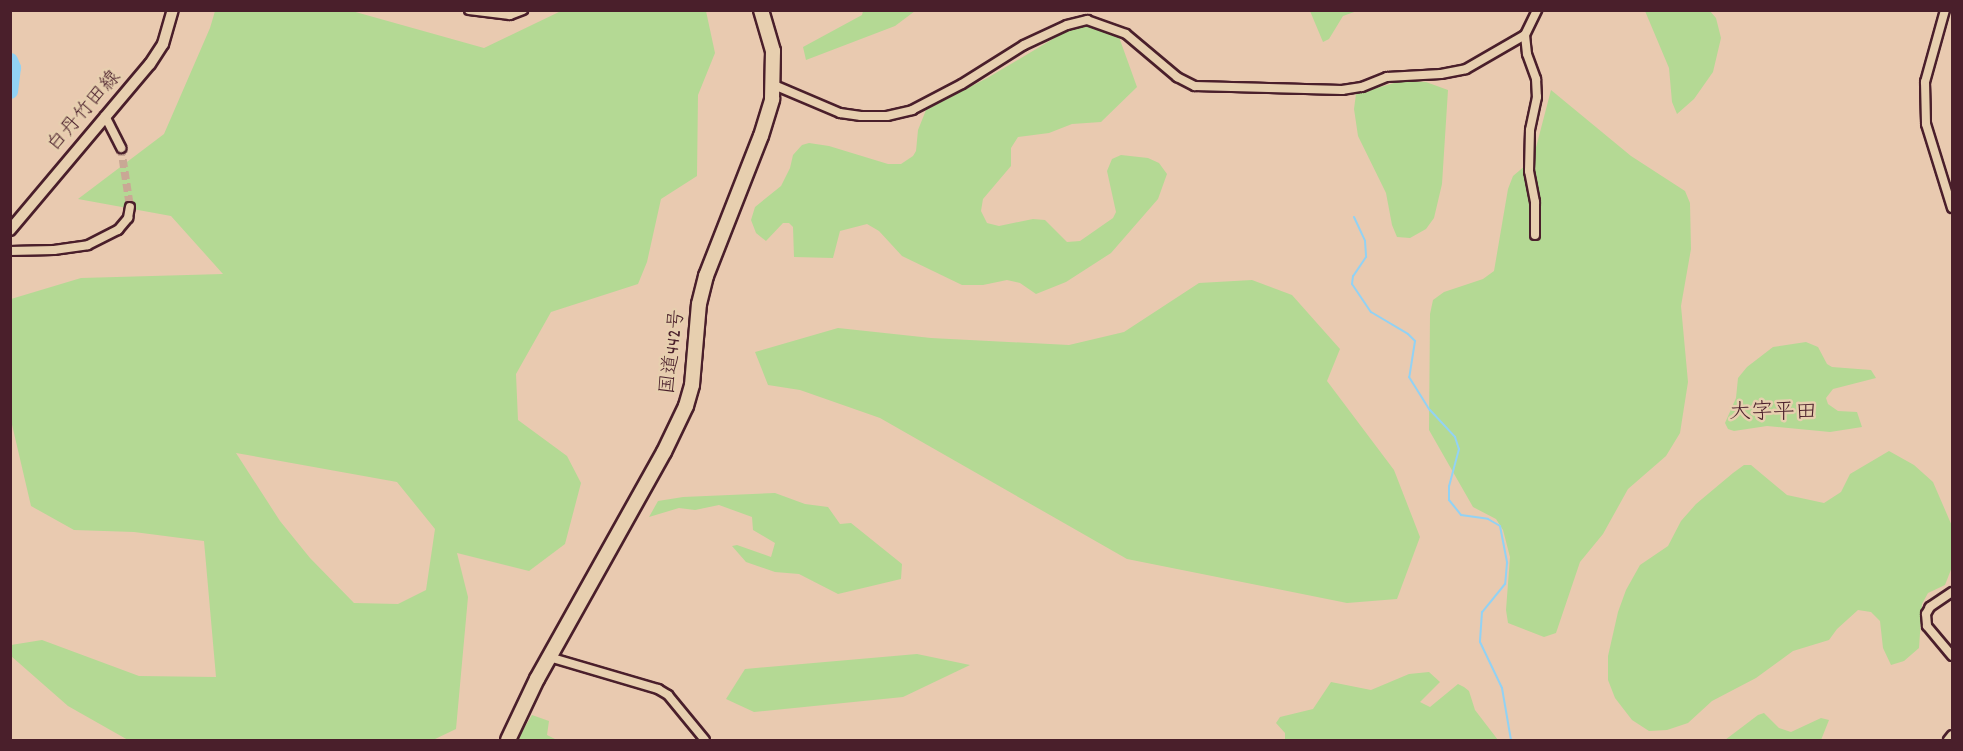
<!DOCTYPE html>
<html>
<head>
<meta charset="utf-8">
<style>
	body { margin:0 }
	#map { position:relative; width:1963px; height:751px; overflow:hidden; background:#e9cab0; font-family:Dekko,"Klee One",sans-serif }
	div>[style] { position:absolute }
	.green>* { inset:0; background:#b4d994 }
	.stream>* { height:2px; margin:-1px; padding:0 1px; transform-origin:1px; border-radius:1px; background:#92d2f4 }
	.river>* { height:15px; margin:-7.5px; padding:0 7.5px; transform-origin:7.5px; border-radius:7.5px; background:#92d2f4 }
	.street-tunnel>* { height:8px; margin-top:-4px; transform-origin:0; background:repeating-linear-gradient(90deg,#c9a895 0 8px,transparent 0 12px) }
	.roads { filter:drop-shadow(2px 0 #4a1f2b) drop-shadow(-2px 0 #4a1f2b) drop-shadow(0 2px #4a1f2b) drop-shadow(0 -2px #4a1f2b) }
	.street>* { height:8px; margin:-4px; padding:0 4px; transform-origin:4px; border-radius:4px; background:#e7cfaf }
	.secondary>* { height:10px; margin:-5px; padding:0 5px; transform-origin:5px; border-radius:5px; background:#e7cfaf }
	.highway>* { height:14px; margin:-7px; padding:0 7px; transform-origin:7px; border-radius:7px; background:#e7cfaf }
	span { translate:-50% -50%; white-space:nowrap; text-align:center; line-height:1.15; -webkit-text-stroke:5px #e7cfaf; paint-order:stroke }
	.street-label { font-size:20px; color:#4a1f2b }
	.quarter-label { font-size:22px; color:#4a1f2b }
	.frame { position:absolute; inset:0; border:12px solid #4a1f2b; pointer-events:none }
</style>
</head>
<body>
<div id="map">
	<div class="green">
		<div style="clip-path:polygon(evenodd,215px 11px,352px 11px,484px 48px,561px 11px,706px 11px,715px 53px,698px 95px,697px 176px,661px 199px,647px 262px,638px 284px,551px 312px,516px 374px,518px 420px,567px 456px,581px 483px,565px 544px,529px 571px,457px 553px,468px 597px,456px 729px,433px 740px,128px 740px,68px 706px,11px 656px,11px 645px,42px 640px,139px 676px,216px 677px,204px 541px,134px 532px,74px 530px,31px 506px,10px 416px,11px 299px,81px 278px,223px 274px,171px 216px,78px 199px,164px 134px,210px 28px,215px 11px,236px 453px,397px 482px,435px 529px,426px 590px,398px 604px,354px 603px,310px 558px,280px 521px,236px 453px)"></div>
		<div style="clip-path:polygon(863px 11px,915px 11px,895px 26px,806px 60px,803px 47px,862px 15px)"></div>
		<div style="clip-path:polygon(1310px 11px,1357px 11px,1343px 16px,1329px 39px,1323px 42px)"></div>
		<div style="clip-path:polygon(1645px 11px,1710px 11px,1716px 18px,1721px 38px,1713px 72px,1694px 99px,1677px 114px,1672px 102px,1669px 68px)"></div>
		<div style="clip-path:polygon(1099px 26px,1119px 37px,1137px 87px,1101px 122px,1072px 124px,1049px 133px,1018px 137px,1011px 148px,1011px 166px,983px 199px,981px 211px,987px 223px,999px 226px,1033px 219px,1045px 220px,1067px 242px,1080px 241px,1113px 218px,1116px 212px,1107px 171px,1112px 159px,1121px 155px,1148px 158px,1159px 163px,1167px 174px,1158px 199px,1111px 253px,1066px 282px,1036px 294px,1020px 283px,1007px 280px,983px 285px,962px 285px,902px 256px,879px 231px,867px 224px,840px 231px,833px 258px,794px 257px,793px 227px,789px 223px,783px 223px,766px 241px,756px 233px,751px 220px,755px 207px,781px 186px,790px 168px,793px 155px,802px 145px,809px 143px,829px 146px,888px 164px,901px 164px,913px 156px,916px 151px,918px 130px,926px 110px,989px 77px,1073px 27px)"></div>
		<div style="clip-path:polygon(1401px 81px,1426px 82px,1448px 90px,1442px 184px,1434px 218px,1426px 229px,1410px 238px,1397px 237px,1392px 225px,1386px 193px,1358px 136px,1354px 109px,1356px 94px)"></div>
		<div style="clip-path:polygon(1551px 90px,1631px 156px,1685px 191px,1690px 203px,1691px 249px,1681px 306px,1688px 382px,1680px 433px,1666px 456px,1628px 489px,1603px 534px,1580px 562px,1556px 633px,1544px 637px,1508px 623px,1506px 610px,1510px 557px,1503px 530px,1496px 519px,1473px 507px,1429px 430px,1430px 314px,1433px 300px,1444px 292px,1483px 279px,1494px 271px,1508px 189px,1513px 176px,1533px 159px)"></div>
		<div style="clip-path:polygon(1252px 280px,1292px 295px,1340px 349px,1327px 381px,1394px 470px,1420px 537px,1397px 599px,1347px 603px,1127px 559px,880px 418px,800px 390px,768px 385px,755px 352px,838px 328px,931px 338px,1069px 345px,1124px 332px,1199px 283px)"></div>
		<div style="clip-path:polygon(1806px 342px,1818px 347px,1827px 364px,1832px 367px,1871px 370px,1876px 378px,1833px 389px,1826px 398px,1828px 404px,1838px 411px,1857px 412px,1862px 427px,1830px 432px,1767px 426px,1734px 431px,1728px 429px,1725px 423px,1736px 398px,1738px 378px,1747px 367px,1773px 347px)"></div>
		<div style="clip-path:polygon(1889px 451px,1914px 465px,1933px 482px,1952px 526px,1952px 567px,1945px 585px,1928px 593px,1922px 604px,1919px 648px,1904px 661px,1891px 665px,1883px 648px,1880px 621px,1871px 612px,1858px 610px,1837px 629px,1829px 640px,1793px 651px,1756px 678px,1712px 701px,1688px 723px,1667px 730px,1649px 731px,1632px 720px,1615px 698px,1608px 680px,1608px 656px,1618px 612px,1626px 590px,1640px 565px,1668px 546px,1681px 521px,1696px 504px,1733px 473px,1744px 465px,1751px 465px,1787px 495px,1824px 503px,1841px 492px,1850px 474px)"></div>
		<div style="clip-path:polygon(775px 493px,805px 504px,828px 507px,840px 524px,851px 523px,902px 564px,901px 579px,838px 594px,799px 574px,775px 572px,746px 562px,732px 546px,737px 545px,771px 557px,775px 543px,753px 530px,752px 517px,719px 505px,695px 510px,679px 508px,649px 517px,658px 501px,683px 497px)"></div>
		<div style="clip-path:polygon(917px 654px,970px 665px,903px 697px,754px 712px,726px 699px,745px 669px)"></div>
		<div style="clip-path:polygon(1429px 672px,1440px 682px,1420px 702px,1430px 707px,1458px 684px,1464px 687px,1469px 691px,1475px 710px,1498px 740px,1285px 740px,1285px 733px,1276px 723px,1280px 717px,1313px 709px,1331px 682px,1371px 690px,1409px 674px)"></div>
		<div style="clip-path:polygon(1764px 713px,1779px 728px,1791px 732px,1821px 718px,1829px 720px,1821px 740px,1725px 740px,1758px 715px)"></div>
		<div style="clip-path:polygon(532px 715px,549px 721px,547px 735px,557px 740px,517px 740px)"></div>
	</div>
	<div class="stream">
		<div style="left:1354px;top:217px;width:26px;rotate:65deg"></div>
		<div style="left:1365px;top:241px;width:16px;rotate:86deg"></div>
		<div style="left:1366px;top:257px;width:23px;rotate:124deg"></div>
		<div style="left:1353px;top:276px;width:8px;rotate:97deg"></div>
		<div style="left:1352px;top:284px;width:34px;rotate:56deg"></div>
		<div style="left:1371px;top:312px;width:43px;rotate:30.7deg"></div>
		<div style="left:1408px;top:334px;width:10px;rotate:45deg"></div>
		<div style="left:1415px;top:341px;width:36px;rotate:99deg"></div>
		<div style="left:1409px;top:377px;width:39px;rotate:58deg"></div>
		<div style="left:1430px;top:410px;width:37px;rotate:47deg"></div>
		<div style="left:1455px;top:437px;width:13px;rotate:72deg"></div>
		<div style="left:1459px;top:449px;width:38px;rotate:105deg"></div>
		<div style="left:1449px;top:486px;width:14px;rotate:90deg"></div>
		<div style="left:1449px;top:500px;width:19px;rotate:51deg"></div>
		<div style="left:1461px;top:515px;width:27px;rotate:8deg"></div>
		<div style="left:1488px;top:519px;width:14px;rotate:30deg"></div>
		<div style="left:1500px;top:526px;width:38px;rotate:79deg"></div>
		<div style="left:1507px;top:563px;width:21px;rotate:95deg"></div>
		<div style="left:1505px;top:584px;width:36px;rotate:129deg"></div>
		<div style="left:1482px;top:612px;width:30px;rotate:94deg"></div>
		<div style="left:1480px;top:642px;width:51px;rotate:64.4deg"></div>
		<div style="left:1502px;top:688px;width:53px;rotate:80.2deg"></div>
	</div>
	<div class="river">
		<div style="left:10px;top:60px;width:8px;rotate:67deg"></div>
		<div style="left:13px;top:67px;width:24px;rotate:97deg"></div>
	</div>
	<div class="street-tunnel">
		<div style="left:121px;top:148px;width:60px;rotate:81.3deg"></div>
	</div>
	<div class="roads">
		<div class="street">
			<div style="left:469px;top:10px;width:41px;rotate:7deg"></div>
			<div style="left:510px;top:15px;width:14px;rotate:-21deg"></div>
			<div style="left:1945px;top:10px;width:75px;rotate:105.5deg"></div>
			<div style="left:1925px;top:82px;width:42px;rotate:88.6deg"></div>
			<div style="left:1926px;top:124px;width:88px;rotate:72.8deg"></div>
			<div style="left:1525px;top:35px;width:19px;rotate:84deg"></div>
			<div style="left:1527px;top:54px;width:27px;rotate:70deg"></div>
			<div style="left:1536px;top:79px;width:18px;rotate:87deg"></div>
			<div style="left:1537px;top:97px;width:34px;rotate:102deg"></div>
			<div style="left:1530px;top:130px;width:41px;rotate:91.4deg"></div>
			<div style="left:1529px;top:171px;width:32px;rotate:79deg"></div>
			<div style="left:1535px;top:202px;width:33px;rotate:90deg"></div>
			<div style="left:774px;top:85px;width:72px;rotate:23deg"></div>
			<div style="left:840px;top:113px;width:21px;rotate:8deg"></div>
			<div style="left:861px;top:116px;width:26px"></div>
			<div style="left:887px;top:116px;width:26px;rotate:-13deg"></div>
			<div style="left:912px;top:110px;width:56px;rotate:-27.5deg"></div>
			<div style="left:962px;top:84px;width:73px;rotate:-32.2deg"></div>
			<div style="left:1024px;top:45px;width:47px;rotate:-24.9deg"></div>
			<div style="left:1067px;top:25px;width:21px;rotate:-14deg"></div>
			<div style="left:1087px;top:20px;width:41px;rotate:19.7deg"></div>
			<div style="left:1126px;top:34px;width:67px;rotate:40.1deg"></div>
			<div style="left:1177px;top:77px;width:20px;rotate:27deg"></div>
			<div style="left:1195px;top:86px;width:147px;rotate:1.6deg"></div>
			<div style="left:1342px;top:90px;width:20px;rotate:-9deg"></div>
			<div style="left:1362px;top:87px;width:27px;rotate:-22deg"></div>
			<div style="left:1387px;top:77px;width:54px;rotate:-3.2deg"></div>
			<div style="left:1441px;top:74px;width:25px;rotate:-11deg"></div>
			<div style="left:1466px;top:69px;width:68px;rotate:-30deg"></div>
			<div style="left:1525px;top:35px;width:28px;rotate:-64deg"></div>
			<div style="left:105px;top:116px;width:36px;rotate:63deg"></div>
			<div style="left:10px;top:251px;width:44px;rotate:-1.3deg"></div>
			<div style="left:54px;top:250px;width:34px;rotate:-8deg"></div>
			<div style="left:88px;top:245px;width:34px;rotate:-27deg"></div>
			<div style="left:118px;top:230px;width:16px;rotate:-50deg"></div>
			<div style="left:128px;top:218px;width:11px;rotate:-80deg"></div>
			<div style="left:1952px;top:592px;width:27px;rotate:146deg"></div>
			<div style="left:1930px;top:607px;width:8px;rotate:120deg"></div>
			<div style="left:1926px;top:614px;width:12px;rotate:85deg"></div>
			<div style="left:1927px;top:626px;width:39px;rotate:50deg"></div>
			<div style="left:549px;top:657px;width:114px;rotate:16.4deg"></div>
			<div style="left:658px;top:689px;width:12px;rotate:31deg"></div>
			<div style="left:668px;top:695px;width:58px;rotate:50.6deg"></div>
			<div style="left:1948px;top:740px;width:6px;rotate:-51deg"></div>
		</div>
		<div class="secondary">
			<div style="left:10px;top:230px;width:217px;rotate:-49.9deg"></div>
			<div style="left:150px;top:64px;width:24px;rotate:-57deg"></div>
			<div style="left:163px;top:44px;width:35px;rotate:-74deg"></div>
		</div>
		<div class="highway">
			<div style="left:508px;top:740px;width:68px;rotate:-64.6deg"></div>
			<div style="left:537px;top:679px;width:260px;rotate:-60.8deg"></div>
			<div style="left:664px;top:452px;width:51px;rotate:-64.4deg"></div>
			<div style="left:686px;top:406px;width:22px;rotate:-74deg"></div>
			<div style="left:692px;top:385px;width:81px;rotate:-85.1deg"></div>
			<div style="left:699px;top:304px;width:29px;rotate:-76deg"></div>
			<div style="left:706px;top:276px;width:150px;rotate:-68.6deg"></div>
			<div style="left:761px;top:136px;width:39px;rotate:-73deg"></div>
			<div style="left:772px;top:99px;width:48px;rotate:-88.8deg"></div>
			<div style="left:773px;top:51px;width:43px;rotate:-106.3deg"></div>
		</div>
	</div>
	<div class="street-label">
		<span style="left:85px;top:112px;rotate:-49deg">白丹竹田線</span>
		<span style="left:674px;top:352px;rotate:-83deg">国道442号</span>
	</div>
	<div class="quarter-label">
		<span style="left:1773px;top:414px">大字平田</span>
	</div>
	<div class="frame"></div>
</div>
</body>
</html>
